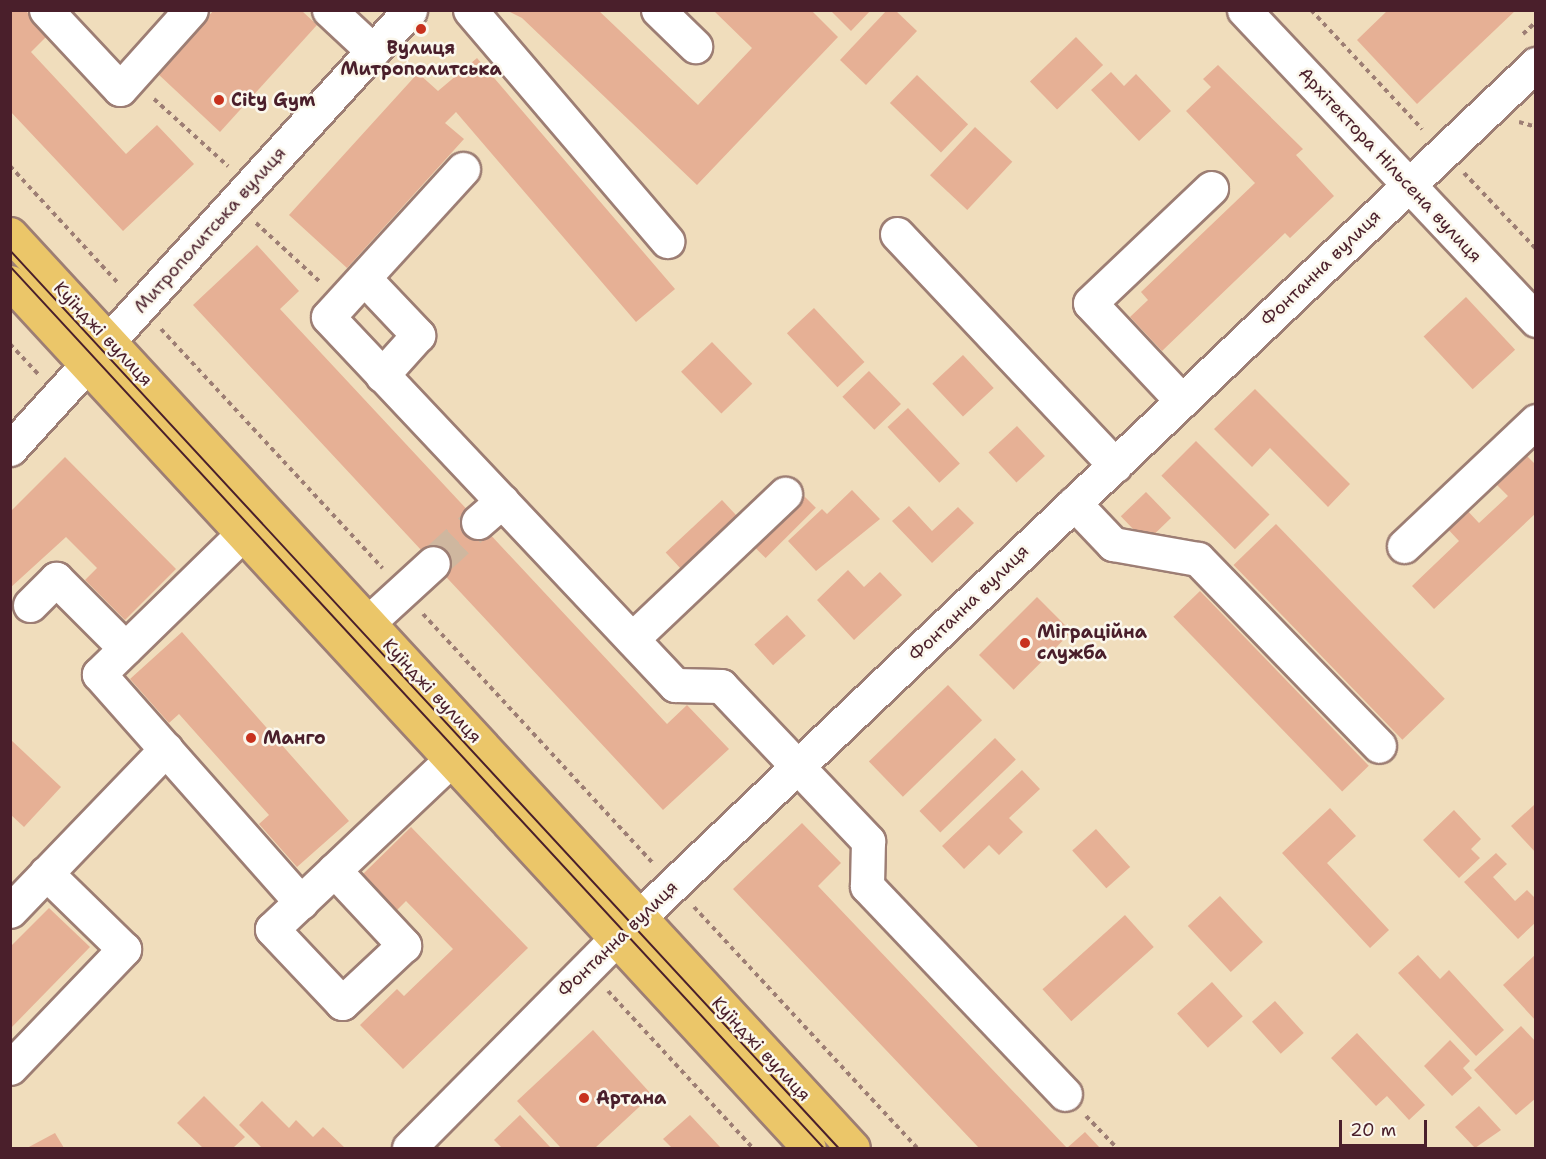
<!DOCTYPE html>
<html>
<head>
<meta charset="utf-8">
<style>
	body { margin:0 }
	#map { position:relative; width:1546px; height:1159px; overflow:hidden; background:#f0ddbc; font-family:"Shantell Sans",sans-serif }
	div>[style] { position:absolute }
	.building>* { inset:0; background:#e6b095; transform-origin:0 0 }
	.minor-tunnel>* { height:33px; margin-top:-16.5px; transform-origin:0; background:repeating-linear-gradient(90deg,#cfb79f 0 33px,transparent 0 49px) }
	.path>* { height:4px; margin-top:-2px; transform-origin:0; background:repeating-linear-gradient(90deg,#9d7e74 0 4.5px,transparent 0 9px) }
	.roads { filter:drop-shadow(2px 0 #9d7e74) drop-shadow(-2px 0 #9d7e74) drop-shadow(0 2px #9d7e74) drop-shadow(0 -2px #9d7e74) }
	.minor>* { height:33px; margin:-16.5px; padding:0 16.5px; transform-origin:16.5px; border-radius:16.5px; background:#fff }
	.major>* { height:33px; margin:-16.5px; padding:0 16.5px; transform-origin:16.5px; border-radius:16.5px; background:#ebc669 }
	.tram>* { height:1.5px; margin:-0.75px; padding:0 0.75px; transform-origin:0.75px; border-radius:0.75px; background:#4a1f2b }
	.dots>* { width:16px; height:16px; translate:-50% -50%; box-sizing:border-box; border:3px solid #fbf7ec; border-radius:50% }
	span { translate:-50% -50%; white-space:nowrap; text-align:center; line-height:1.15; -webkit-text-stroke:5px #fbf7ec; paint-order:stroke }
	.poi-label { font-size:18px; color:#4a1f2b; font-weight:700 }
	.left { translate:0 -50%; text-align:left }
	.street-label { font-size:18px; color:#4a1f2b }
	.frame { position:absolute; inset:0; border:12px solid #4a1f2b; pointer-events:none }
	.scale { position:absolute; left:1339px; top:1120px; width:88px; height:27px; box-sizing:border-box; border:3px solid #4a1f2b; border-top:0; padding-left:8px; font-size:18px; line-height:21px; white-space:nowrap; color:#4a1f2b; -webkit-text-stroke:4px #fbf7ec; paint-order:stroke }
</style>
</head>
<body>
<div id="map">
	<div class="building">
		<div style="clip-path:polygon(10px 10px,25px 10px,48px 35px,31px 52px,126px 154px,157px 125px,194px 164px,123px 231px,10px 111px)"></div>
		<div style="clip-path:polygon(214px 10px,301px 10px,317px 25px,220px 132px,157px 73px)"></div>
		<div style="clip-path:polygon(506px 10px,598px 10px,698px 105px,752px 48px,713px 10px,811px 10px,838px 37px,697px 185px,522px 18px)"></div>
		<div style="clip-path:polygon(830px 10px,871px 10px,851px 31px)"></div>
		<div style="clip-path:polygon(887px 10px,895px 10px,917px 31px,866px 85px,840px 60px)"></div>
		<div style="clip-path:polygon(1388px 10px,1516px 10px,1417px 104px,1357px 40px)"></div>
		<div style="left:1076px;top:37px;width:39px;height:64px;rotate:46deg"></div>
		<div style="clip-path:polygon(477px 58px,675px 289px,636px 322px,456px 112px,445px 123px,464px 139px,347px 268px,289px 215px,418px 73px,438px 91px)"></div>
		<div style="clip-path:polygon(1218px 65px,1303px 149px,1296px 155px,1334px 196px,1290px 238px,1285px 233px,1162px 351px,1130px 317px,1148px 300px,1141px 292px,1255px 183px,1186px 111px,1211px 87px,1203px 79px)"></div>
		<div style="clip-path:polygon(1111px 72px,1124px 86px,1136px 74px,1171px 111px,1139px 141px,1091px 90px)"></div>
		<div style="left:917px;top:75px;width:71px;height:39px;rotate:44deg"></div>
		<div style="left:975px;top:127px;width:51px;height:66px;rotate:43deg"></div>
		<div style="clip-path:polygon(257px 245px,299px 291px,280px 309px,667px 724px,687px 705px,729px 749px,663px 810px,193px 305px)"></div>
		<div style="left:1466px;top:297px;width:72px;height:58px;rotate:47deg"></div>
		<div style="left:814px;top:308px;width:74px;height:37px;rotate:47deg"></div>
		<div style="left:712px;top:342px;width:58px;height:43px;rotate:46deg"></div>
		<div style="left:963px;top:355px;width:45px;height:42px;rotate:47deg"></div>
		<div style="left:869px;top:371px;width:46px;height:37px;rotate:46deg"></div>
		<div style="clip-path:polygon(1255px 389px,1350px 484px,1328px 507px,1270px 448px,1252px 467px,1214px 429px)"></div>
		<div style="left:908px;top:408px;width:76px;height:28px;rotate:47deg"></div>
		<div style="left:1017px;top:426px;width:41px;height:39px;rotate:47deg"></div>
		<div style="left:1196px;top:441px;width:104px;height:49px;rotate:45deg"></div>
		<div style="clip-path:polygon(1525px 454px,1536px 465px,1536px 513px,1434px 609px,1412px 586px,1459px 541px,1445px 526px,1464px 507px,1479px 523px,1508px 496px,1495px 483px)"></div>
		<div style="clip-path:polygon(65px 457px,176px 569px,125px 620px,85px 580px,97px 568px,66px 537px,10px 588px,10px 512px)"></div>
		<div style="clip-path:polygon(852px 490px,880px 519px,816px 571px,788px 541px,822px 509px,827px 514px)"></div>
		<div style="left:1146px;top:492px;width:36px;height:35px;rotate:46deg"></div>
		<div style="left:801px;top:493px;width:21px;height:71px;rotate:45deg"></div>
		<div style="left:722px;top:500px;width:26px;height:77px;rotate:47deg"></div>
		<div style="clip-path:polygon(909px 506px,932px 531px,958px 507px,974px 523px,932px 563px,892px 521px)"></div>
		<div style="left:1276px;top:524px;width:243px;height:59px;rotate:46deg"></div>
		<div style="clip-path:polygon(848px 570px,864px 587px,880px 572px,902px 595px,854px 640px,817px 600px)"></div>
		<div style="left:1200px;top:591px;width:243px;height:37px;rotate:46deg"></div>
		<div style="left:1037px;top:597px;width:49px;height:82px;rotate:45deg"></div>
		<div style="left:787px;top:615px;width:28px;height:44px;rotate:48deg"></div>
		<div style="clip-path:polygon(182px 632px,349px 821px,297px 867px,259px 824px,269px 815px,179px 714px,169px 723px,130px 679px)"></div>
		<div style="left:948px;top:685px;width:49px;height:110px;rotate:46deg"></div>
		<div style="left:995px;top:738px;width:30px;height:105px;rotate:46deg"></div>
		<div style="clip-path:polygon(10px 739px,61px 787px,24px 827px,10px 814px)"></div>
		<div style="clip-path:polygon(1022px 770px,1040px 789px,1009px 818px,1023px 832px,999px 855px,989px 845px,964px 869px,942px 846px)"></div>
		<div style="clip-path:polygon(1534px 805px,1536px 806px,1536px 853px,1511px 826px)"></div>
		<div style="clip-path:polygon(1330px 808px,1356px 836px,1327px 863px,1389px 930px,1370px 948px,1282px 853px)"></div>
		<div style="clip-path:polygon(1454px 810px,1481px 839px,1471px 849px,1480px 858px,1459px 878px,1423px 840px)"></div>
		<div style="clip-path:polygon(802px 823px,841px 863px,818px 886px,1067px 1148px,1085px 1132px,1100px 1148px,979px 1148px,733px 889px)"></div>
		<div style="clip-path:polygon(411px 827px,528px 948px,403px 1069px,360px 1025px,397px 989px,404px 996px,453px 949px,406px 901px,397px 910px,363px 874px)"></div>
		<div style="left:1096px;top:829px;width:51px;height:32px;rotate:48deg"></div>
		<div style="clip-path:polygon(1496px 853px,1507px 864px,1493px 877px,1515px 901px,1527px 890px,1536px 899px,1536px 922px,1518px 939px,1464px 882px)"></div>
		<div style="left:1220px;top:896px;width:63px;height:44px;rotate:47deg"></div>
		<div style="clip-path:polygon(49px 908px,90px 947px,10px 1029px,10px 947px)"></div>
		<div style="left:1125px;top:915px;width:43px;height:111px;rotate:48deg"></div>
		<div style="clip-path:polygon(1536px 954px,1536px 1021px,1503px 985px)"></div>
		<div style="clip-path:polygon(1418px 955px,1440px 979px,1449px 970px,1504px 1030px,1476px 1056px,1398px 973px)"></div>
		<div style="left:1212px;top:982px;width:46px;height:47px;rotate:48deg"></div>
		<div style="left:1275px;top:1001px;width:43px;height:31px;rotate:48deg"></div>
		<div style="clip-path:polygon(1521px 1026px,1536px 1042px,1536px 1098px,1516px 1115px,1474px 1070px)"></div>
		<div style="clip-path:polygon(593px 1030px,652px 1095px,595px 1148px,561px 1148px,517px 1101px)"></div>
		<div style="clip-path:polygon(1357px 1033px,1425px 1105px,1409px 1120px,1387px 1096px,1376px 1106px,1331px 1058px)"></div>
		<div style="clip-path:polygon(1450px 1040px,1470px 1061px,1463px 1068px,1472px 1078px,1452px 1096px,1424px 1066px)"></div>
		<div style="clip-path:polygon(204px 1096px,245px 1137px,233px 1148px,203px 1148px,177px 1123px)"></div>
		<div style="clip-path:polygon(262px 1101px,289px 1128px,296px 1120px,313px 1137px,323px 1127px,345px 1148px,262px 1148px,239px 1125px)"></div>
		<div style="clip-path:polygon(1479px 1106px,1501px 1130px,1475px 1148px,1455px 1127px)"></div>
		<div style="clip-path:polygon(520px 1115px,551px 1148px,502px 1148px,494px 1140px)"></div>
		<div style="clip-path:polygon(690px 1115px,721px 1148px,672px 1148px,663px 1139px)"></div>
		<div style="clip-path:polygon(55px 1133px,64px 1148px,27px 1148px)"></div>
	</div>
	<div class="minor-tunnel">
		<div style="left:433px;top:563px;width:61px;rotate:-42.3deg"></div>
	</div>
	<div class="path">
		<div style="left:1311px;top:10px;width:163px;rotate:47deg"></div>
		<div style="left:1523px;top:34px;width:18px;rotate:-43deg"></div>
		<div style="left:154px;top:99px;width:100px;rotate:42.2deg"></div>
		<div style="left:1519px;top:122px;width:18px;rotate:16deg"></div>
		<div style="left:10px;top:166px;width:159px;rotate:47.3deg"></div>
		<div style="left:1464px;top:173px;width:105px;rotate:46.5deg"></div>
		<div style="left:256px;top:223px;width:86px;rotate:42.6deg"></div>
		<div style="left:161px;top:329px;width:326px;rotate:47.2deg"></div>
		<div style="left:10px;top:344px;width:41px;rotate:47deg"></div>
		<div style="left:423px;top:614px;width:338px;rotate:47.3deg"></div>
		<div style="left:694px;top:907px;width:328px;rotate:47.2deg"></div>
		<div style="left:608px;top:991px;width:214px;rotate:47.3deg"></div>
		<div style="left:1086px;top:1116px;width:45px;rotate:45.9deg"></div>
	</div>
	<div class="roads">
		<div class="minor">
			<div style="left:46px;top:10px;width:108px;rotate:46.9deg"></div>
			<div style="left:120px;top:89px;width:106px;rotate:-48.1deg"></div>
			<div style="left:329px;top:10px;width:60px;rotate:43deg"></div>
			<div style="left:470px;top:10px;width:304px;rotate:49.5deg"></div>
			<div style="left:658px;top:10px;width:52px;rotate:44.2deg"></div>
			<div style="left:1244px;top:10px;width:426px;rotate:46.7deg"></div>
			<div style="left:463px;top:169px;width:200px;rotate:132.4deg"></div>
			<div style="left:328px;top:317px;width:506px;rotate:46.68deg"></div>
			<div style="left:675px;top:685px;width:46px;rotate:1.2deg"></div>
			<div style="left:721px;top:686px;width:214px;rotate:46.5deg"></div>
			<div style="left:868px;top:841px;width:45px;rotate:91.3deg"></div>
			<div style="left:867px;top:886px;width:287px;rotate:46.4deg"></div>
			<div style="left:897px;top:234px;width:318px;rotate:46.7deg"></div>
			<div style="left:364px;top:278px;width:79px;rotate:46.5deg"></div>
			<div style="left:418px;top:335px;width:54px;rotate:132deg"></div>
			<div style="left:1182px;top:401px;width:134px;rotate:-133.2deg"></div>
			<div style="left:1090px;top:303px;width:167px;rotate:-43.5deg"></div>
			<div style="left:10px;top:449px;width:594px;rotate:-47.66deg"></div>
			<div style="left:1074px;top:503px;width:57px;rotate:46.4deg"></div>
			<div style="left:1113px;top:544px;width:86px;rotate:10deg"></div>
			<div style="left:1198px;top:559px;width:260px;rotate:45.9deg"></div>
			<div style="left:262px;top:515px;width:228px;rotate:135.7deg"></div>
			<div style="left:99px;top:674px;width:305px;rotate:48.5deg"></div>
			<div style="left:478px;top:522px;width:32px;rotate:-41deg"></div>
			<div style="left:1404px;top:546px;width:182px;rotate:-43.4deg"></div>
			<div style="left:30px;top:605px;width:37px;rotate:-45deg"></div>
			<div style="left:56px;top:579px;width:98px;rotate:45deg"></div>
			<div style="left:632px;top:639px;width:211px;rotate:-43.5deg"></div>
			<div style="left:348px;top:641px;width:115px;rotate:-42.5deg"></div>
			<div style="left:334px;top:870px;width:103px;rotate:47deg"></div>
			<div style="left:404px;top:945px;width:85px;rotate:136.9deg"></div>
			<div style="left:342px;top:1003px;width:102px;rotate:-133.4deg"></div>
			<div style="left:272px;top:929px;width:275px;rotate:-43.4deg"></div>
			<div style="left:10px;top:911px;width:225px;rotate:-46.1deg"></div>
			<div style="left:10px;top:1068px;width:165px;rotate:-46.2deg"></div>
			<div style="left:124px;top:949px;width:109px;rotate:-135.7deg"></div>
			<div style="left:409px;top:1148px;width:294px;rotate:-45.3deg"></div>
			<div style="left:616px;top:939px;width:1270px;rotate:-43.56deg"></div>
		</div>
		<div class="major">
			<div style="left:10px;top:234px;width:1243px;rotate:47.31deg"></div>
			<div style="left:10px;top:282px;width:1178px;rotate:47.3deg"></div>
		</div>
	</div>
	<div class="tram">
		<div style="left:10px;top:250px;width:1222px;rotate:47.29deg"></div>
		<div style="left:10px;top:266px;width:1200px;rotate:47.3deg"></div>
	</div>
	<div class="dots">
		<div style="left:421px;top:29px;background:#c8321e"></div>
		<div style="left:219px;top:100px;background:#c8321e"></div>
		<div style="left:1025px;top:643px;background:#c8321e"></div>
		<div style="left:251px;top:738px;background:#c8321e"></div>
		<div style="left:584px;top:1098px;background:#c8321e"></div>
	</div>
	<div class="poi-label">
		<span style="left:421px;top:59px">Вулиця<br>Митрополитська</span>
		<span class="left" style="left:231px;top:100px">City Gym</span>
		<span class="left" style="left:1037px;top:643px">Міграційна<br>служба</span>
		<span class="left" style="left:263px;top:738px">Манго</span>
		<span class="left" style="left:596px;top:1098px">Артана</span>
	</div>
	<div class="street-label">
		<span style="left:1390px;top:165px;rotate:47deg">Архітектора Нільсена вулиця</span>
		<span style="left:210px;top:230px;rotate:-48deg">Митрополитська вулиця</span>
		<span style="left:1321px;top:268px;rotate:-44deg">Фонтанна вулиця</span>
		<span style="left:103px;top:334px;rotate:47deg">Куїнджі вулиця</span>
		<span style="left:969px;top:603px;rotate:-44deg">Фонтанна вулиця</span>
		<span style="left:432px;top:691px;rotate:47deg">Куїнджі вулиця</span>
		<span style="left:618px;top:939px;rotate:-44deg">Фонтанна вулиця</span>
		<span style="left:761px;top:1049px;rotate:47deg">Куїнджі вулиця</span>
	</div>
	<div class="frame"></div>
	<div class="scale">20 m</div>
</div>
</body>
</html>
